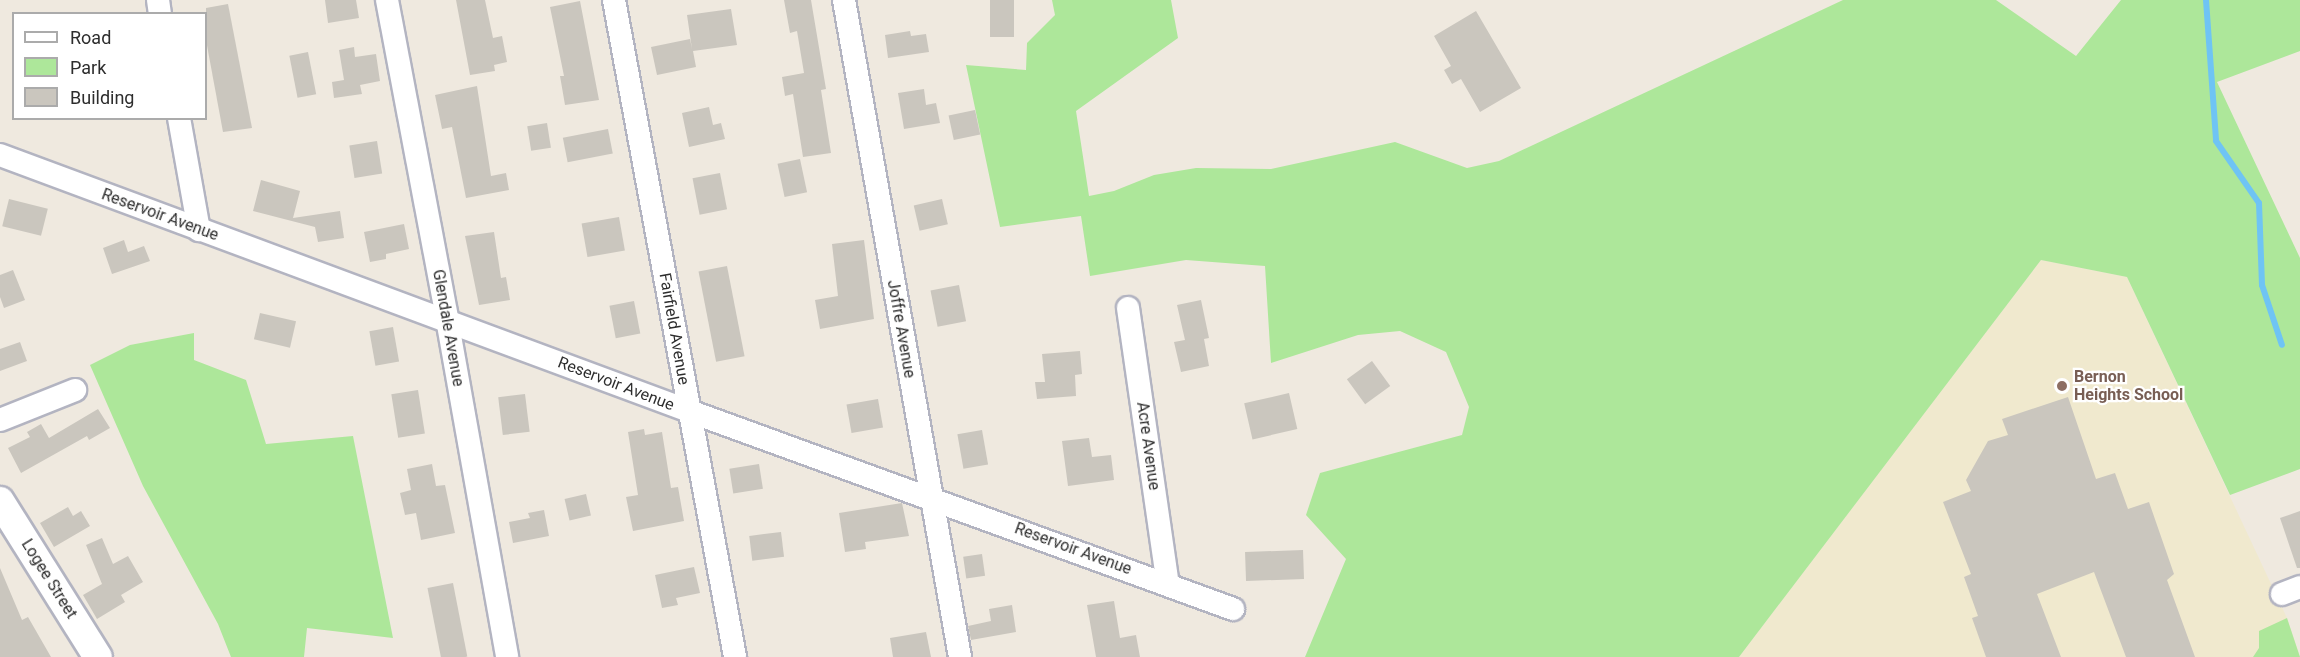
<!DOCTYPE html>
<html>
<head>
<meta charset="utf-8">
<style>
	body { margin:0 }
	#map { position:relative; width:2300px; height:657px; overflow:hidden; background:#efe9df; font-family:Roboto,sans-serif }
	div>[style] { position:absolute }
	.education>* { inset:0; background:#f0e9ce }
	.green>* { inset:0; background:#ade79a }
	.stream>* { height:6px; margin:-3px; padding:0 3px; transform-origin:3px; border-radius:3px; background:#6fc4f4 }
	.building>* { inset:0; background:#cac6be; transform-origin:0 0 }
	.roads { filter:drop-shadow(2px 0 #b3b4c1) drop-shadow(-2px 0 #b3b4c1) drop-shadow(0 2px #b3b4c1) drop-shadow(0 -2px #b3b4c1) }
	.minor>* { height:22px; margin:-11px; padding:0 11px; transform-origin:11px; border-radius:11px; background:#fff }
	.tertiary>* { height:28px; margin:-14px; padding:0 14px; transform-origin:14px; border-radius:14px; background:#fff }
	.dots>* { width:16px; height:16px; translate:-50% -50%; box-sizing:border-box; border:3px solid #fff; border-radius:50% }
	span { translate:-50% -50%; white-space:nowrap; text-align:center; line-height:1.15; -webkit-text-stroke:4.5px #fff; paint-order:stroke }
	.street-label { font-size:16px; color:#2d2d2d }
	.education-label { font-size:16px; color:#785e54; font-weight:700 }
	.left { translate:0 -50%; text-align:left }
	.legend { position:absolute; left:12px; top:12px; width:195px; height:108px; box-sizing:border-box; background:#fff; border:2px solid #ababab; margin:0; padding:8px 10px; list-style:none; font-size:18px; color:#2d2d2d }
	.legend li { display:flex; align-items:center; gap:12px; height:30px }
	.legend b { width:30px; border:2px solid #ababab }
</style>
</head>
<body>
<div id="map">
	<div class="education">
		<div style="clip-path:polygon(2041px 260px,2127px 277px,2287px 618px,2300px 657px,1739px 657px)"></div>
	</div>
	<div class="green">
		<div style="clip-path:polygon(1052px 0,1171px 0,1178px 38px,1076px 111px,1089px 196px,1114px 191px,1154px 175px,1196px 168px,1271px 169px,1395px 142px,1467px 168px,1499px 161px,1843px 0,1996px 0,2076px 56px,2121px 0,2300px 0,2300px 51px,2217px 82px,2300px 258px,2300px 469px,2230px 495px,2127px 277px,2041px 260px,1739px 657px,1305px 657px,1346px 559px,1306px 515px,1320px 473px,1462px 435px,1469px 407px,1446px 352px,1400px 331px,1358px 335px,1271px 363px,1265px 266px,1186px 260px,1090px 276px,1081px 216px,1000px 227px,966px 65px,1026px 70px,1027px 43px,1055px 15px)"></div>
		<div style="clip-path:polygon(194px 333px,194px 360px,246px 380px,266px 444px,353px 436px,393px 638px,307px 628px,304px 657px,231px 657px,218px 624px,143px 486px,90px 365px,130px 345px)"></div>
		<div style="clip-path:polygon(2287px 618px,2300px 657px,2253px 657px,2259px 648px,2259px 631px)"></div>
	</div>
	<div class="stream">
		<div style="left:2206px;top:0;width:141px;rotate:85.9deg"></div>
		<div style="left:2216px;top:141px;width:75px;rotate:55.3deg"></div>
		<div style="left:2259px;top:203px;width:82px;rotate:87.9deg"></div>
		<div style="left:2262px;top:285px;width:63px;rotate:71.6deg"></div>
	</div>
	<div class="building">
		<div style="clip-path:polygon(325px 0,356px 0,359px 18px,328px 23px)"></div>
		<div style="clip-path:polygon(456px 0,485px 0,493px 38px,502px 36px,507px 62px,494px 65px,495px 71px,470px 75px)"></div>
		<div style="clip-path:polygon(784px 0,811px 0,826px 89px,821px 90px,831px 153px,803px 157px,793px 94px,785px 96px,782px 77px,804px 73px,797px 31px,790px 33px)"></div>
		<div style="left:990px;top:0;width:24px;height:37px"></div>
		<div style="clip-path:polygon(580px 1px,599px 100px,565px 105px,560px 76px,564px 76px,550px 7px)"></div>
		<div style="clip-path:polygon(228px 4px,252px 128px,223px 132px,206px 40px,206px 8px)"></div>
		<div style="clip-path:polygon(731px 9px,737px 45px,693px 51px,696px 67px,657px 75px,651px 47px,690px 39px,692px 49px,687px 15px)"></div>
		<div style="clip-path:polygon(1476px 11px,1521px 88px,1480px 112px,1461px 79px,1452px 84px,1444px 70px,1451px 66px,1434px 36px)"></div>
		<div style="clip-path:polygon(910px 31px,911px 36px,926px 34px,929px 52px,888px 58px,885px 35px)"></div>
		<div style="clip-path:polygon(354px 47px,355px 57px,376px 54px,380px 81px,360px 85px,362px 94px,334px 98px,332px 82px,344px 80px,339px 50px)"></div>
		<div style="left:308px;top:52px;width:43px;height:19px;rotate:79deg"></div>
		<div style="clip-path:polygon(477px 86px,491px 176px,506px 173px,509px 190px,466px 198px,452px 127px,442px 129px,435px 95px)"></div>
		<div style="clip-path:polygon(924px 89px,926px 105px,936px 103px,940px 123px,904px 129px,898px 93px)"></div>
		<div style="clip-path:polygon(709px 107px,713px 125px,721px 123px,725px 139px,689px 147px,682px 113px)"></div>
		<div style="left:975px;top:110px;width:25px;height:27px;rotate:78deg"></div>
		<div style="left:547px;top:123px;width:25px;height:20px;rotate:81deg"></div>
		<div style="left:608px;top:129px;width:25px;height:46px;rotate:79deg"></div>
		<div style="left:377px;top:141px;width:33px;height:28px;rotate:81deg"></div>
		<div style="left:800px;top:159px;width:34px;height:23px;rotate:78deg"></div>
		<div style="left:720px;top:173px;width:37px;height:28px;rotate:79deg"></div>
		<div style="clip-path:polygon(261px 180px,300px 191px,293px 218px,340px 211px,344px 238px,318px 242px,315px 227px,253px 211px)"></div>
		<div style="left:9px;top:199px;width:40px;height:28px;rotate:14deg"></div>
		<div style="left:942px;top:199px;width:26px;height:29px;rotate:77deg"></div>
		<div style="left:619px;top:217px;width:34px;height:38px;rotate:80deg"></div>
		<div style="clip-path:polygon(404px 224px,409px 249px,386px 254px,386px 259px,370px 262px,364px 232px)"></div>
		<div style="clip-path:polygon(494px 232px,501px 278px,506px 277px,510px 300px,479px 305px,465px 236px)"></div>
		<div style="clip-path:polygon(124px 240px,128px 252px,144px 246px,150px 261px,112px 274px,103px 248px)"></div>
		<div style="clip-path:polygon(864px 240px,874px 319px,820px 329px,815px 300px,838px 296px,832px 244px)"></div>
		<div style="left:727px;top:266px;width:92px;height:29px;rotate:79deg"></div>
		<div style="clip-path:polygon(13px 270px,25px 300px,4px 308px,0 297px,0 275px)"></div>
		<div style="left:959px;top:285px;width:37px;height:29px;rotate:79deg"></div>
		<div style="clip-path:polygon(1201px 300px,1209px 338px,1204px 339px,1209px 366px,1181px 372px,1174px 342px,1185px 340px,1177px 305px)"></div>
		<div style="left:634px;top:301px;width:33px;height:25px;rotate:79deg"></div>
		<div style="left:260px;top:313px;width:37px;height:27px;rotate:13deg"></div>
		<div style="left:393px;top:327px;width:35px;height:24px;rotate:80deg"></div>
		<div style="clip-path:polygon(20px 342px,27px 361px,0 371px,0 349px)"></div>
		<div style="clip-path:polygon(1080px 351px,1082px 374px,1075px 375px,1076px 396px,1037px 399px,1035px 382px,1045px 382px,1042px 354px)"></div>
		<div style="left:1372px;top:361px;width:31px;height:31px;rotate:54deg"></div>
		<div style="left:418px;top:390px;width:44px;height:27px;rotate:81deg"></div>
		<div style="left:1289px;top:393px;width:37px;height:46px;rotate:77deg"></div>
		<div style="left:525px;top:394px;width:38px;height:27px;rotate:83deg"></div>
		<div style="clip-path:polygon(2068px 397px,2096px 479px,2115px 473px,2128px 509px,2149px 502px,2174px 574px,2167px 580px,2195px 657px,2126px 657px,2094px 572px,2037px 594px,2061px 657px,1986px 657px,1972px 618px,1978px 616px,1964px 577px,1971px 574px,1943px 502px,1971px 491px,1966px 480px,1988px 441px,2008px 435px,2002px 419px)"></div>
		<div style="left:878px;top:399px;width:29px;height:32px;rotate:80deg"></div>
		<div style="clip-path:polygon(98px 409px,110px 428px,89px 440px,87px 436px,21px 473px,8px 448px,30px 437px,27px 432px,41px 424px,49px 438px)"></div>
		<div style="clip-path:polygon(644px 429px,645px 435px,662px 432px,671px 488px,678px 487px,684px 521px,633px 531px,626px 497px,638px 495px,628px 432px)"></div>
		<div style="left:982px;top:430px;width:35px;height:25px;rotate:80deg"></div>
		<div style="clip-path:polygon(1089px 438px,1092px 457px,1111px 455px,1114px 480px,1068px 486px,1062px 441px)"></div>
		<div style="clip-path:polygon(432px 464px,436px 486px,445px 485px,455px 533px,421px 540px,416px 513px,405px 515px,400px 493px,411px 490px,407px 469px)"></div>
		<div style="left:759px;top:464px;width:25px;height:30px;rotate:81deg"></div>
		<div style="left:586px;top:494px;width:22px;height:22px;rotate:77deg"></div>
		<div style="clip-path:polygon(902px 503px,909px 536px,865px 542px,866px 549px,845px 552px,839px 513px)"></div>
		<div style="clip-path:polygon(68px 507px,73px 516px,81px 511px,90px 526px,54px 547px,40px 523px)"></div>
		<div style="clip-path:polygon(544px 510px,549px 536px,513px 543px,509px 522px,530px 518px,528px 513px)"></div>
		<div style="clip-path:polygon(2300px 511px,2300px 568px,2297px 568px,2280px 518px)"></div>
		<div style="left:781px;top:532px;width:25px;height:32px;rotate:83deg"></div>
		<div style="clip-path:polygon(102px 538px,113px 564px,128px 556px,143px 582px,121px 595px,125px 602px,97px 619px,83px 595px,102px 584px,86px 545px)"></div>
		<div style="left:1303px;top:550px;width:29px;height:58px;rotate:88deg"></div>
		<div style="left:982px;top:554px;width:22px;height:19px;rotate:82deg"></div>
		<div style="clip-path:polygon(694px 567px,700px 593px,676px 598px,678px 605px,662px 608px,655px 575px)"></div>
		<div style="clip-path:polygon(0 568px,22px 620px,28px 617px,51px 657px,0 657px)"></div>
		<div style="left:453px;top:583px;width:75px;height:26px;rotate:79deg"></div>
		<div style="clip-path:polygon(1114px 601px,1120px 638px,1136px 635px,1140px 657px,1096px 657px,1087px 605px)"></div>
		<div style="clip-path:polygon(1012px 605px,1016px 632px,971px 640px,968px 626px,991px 621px,989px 609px)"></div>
		<div style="clip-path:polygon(926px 632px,931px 657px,893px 657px,890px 638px)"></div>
	</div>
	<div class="roads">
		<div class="minor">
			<div style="left:158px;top:0;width:14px;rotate:82deg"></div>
			<div style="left:387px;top:0;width:325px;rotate:79.3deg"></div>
			<div style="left:447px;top:319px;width:343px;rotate:79.9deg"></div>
			<div style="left:614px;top:0;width:668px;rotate:79.56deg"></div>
			<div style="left:844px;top:0;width:667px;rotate:79.99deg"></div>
			<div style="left:179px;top:118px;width:114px;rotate:79.9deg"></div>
			<div style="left:0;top:155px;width:735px;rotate:20.38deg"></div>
			<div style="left:689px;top:411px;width:579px;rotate:20deg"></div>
			<div style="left:1128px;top:308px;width:279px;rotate:81.8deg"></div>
			<div style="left:0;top:420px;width:81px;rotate:-21.8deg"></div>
			<div style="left:2282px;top:594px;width:19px;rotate:-21deg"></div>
		</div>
		<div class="tertiary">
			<div style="left:0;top:501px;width:184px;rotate:57.9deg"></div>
		</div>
	</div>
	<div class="dots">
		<div style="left:2062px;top:386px;background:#8d6e63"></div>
	</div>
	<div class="street-label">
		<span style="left:160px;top:215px;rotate:20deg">Reservoir Avenue</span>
		<span style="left:448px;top:328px;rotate:80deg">Glendale Avenue</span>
		<span style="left:674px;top:329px;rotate:80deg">Fairfield Avenue</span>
		<span style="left:901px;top:329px;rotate:80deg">Joffre Avenue</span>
		<span style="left:616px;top:384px;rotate:21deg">Reservoir Avenue</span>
		<span style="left:1148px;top:446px;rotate:82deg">Acre Avenue</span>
		<span style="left:1073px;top:549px;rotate:20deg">Reservoir Avenue</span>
		<span style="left:49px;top:579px;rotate:58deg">Logee Street</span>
	</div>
	<div class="education-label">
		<span class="left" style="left:2074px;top:386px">Bernon<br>Heights School</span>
	</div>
	<ul class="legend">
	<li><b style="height:8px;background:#fff"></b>Road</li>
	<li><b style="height:16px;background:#ade79a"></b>Park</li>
	<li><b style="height:16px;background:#cac6be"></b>Building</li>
	</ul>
</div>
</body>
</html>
